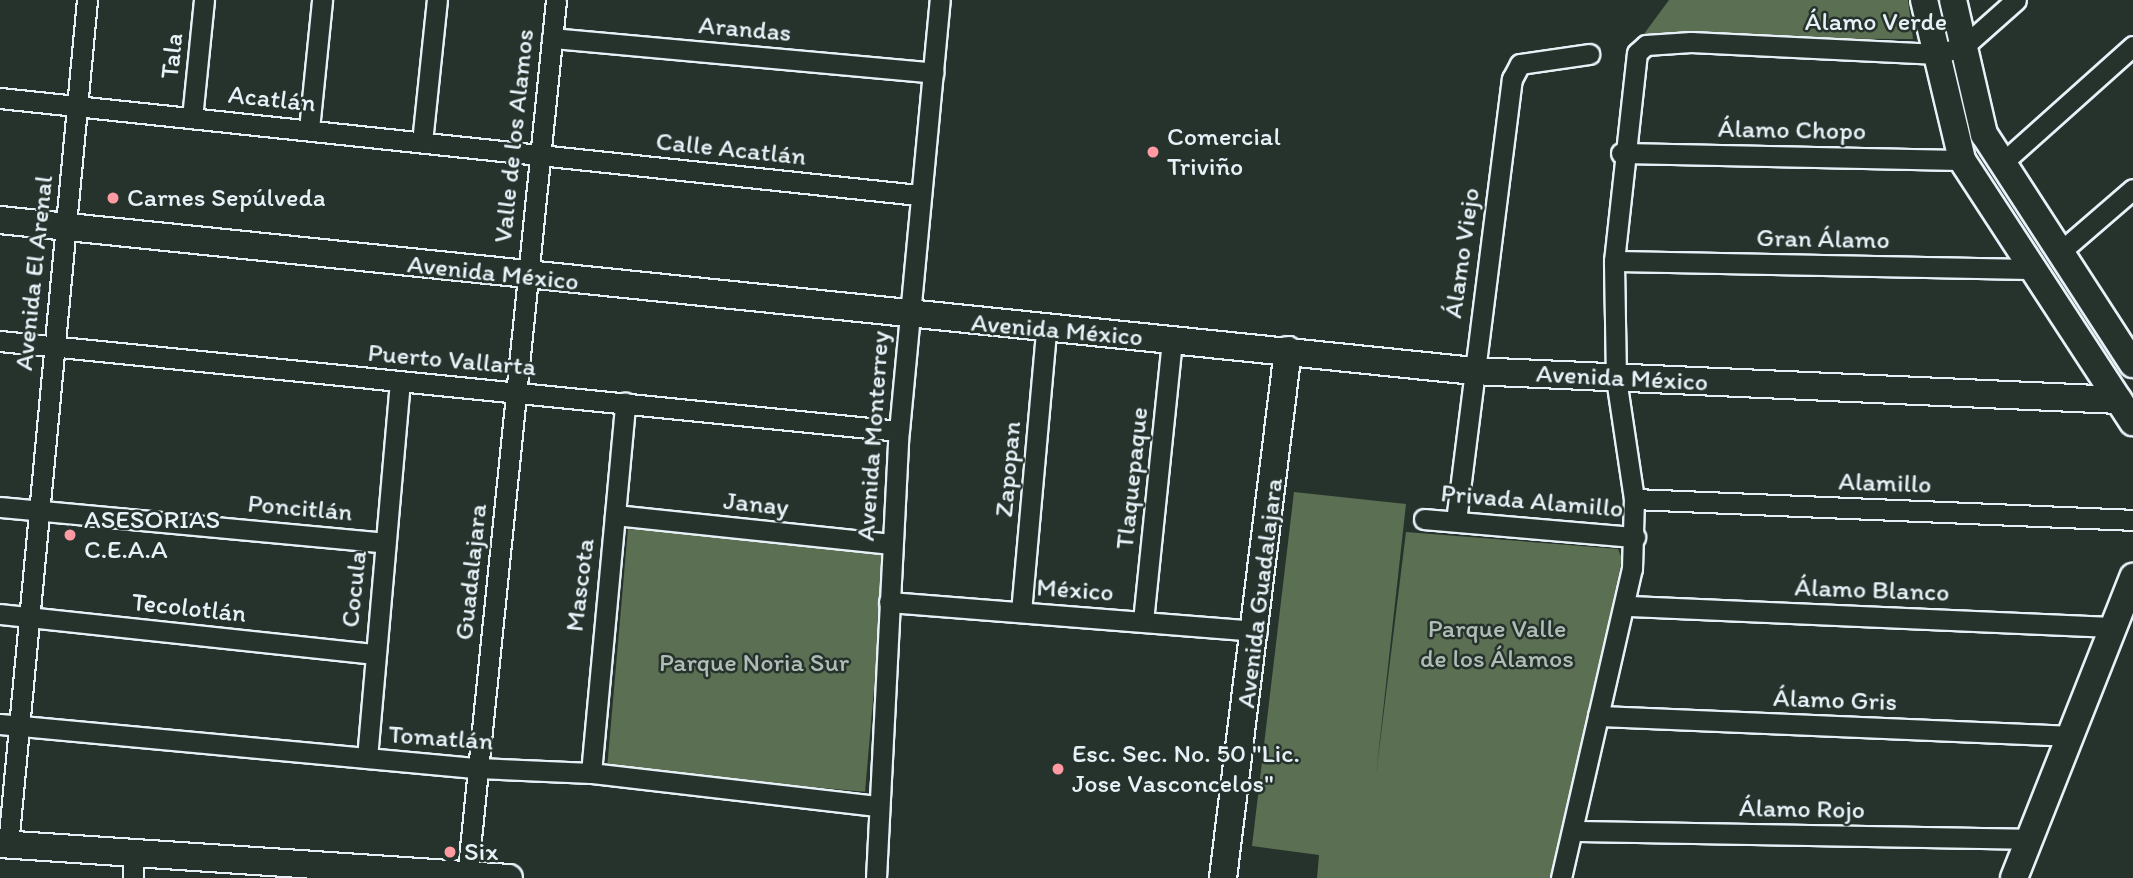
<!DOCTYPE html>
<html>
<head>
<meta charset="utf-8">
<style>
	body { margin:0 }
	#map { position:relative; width:2133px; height:878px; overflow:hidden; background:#26332d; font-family:Itim,sans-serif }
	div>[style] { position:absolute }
	.green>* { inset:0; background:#5b6f52; transform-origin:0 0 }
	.roads { filter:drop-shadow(2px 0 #e8f1f8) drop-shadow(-2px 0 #e8f1f8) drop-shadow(0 2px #e8f1f8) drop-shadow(0 -2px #e8f1f8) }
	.street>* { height:19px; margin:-9.5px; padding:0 9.5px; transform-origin:9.5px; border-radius:9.5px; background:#26332d }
	.secondary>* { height:26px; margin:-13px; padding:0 13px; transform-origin:13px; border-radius:13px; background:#26332d }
	.dots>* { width:19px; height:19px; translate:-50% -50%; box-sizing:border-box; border:4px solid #26332d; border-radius:50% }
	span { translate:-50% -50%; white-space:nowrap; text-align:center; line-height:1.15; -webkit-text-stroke:5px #26332d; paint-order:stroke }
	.street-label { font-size:26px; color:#e8f1f8 }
	.poi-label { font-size:26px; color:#e8f1f8 }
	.left { translate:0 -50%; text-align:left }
	.park-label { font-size:26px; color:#b0bdb6 }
</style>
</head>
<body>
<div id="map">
	<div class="green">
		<div style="clip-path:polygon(1669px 0,1908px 0,1913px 39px,1641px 38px)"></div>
		<div style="clip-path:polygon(1294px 492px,1406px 504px,1376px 775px,1406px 532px,1618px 549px,1622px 559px,1553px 878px,1317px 878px,1319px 855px,1252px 846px)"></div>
		<div style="left:628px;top:529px;width:259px;height:241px;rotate:5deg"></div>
	</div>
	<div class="roads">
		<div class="street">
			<div style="left:552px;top:38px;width:383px;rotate:5.2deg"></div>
			<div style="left:0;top:98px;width:923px;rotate:6.03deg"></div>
			<div style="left:192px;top:118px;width:119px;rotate:-84.2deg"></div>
			<div style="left:309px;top:129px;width:130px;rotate:-84.2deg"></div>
			<div style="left:422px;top:142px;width:143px;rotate:-84deg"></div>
			<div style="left:1621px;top:153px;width:341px;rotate:1.2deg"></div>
			<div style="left:2001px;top:164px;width:177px;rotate:-41.8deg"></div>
			<div style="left:2060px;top:252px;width:96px;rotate:-40.8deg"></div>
			<div style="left:1614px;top:261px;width:418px;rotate:1.1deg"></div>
			<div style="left:0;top:341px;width:903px;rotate:5.72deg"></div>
			<div style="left:1634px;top:499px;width:499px;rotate:2.4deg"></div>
			<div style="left:0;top:507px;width:387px;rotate:5.3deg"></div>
			<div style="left:615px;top:515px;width:278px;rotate:6deg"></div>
			<div style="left:1424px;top:519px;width:212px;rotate:4.9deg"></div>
			<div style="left:1456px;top:521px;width:446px;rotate:-82.8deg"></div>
			<div style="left:1512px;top:79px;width:17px;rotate:-62deg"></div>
			<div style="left:1520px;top:64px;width:70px;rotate:-8.2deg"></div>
			<div style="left:889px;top:602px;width:369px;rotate:4.5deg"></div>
			<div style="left:1628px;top:606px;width:486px;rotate:2.5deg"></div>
			<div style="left:1021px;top:612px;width:282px;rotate:-84.9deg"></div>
			<div style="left:0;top:614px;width:375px;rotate:6.1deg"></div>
			<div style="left:1143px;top:621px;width:282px;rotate:-84.1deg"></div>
			<div style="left:1598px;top:716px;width:472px;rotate:2.4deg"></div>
			<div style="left:0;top:724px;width:479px;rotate:5.3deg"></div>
			<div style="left:477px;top:768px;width:114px;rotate:2.5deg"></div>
			<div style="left:591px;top:773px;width:289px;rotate:6.6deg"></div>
			<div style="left:367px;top:758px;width:376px;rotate:-85deg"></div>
			<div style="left:591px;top:773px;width:372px;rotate:-84.7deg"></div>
			<div style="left:1574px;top:831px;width:455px;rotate:1deg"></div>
			<div style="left:8px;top:845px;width:849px;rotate:-84.66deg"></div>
			<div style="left:133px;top:878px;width:21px;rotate:-90deg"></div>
			<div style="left:467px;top:878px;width:882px;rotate:-84.21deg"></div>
			<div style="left:876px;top:878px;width:448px;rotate:-87.1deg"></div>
			<div style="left:899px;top:431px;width:433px;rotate:-84.6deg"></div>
			<div style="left:1561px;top:878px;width:317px;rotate:-77.1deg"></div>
			<div style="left:1632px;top:569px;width:70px;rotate:-88.4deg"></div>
			<div style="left:1634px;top:499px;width:122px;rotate:-98.5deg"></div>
			<div style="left:1616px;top:378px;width:117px;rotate:-91deg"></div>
			<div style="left:1614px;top:261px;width:209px;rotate:-83.7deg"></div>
			<div style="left:1637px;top:53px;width:12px;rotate:-42deg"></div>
			<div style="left:1646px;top:45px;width:45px;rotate:-3.8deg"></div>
			<div style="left:1691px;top:42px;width:242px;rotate:2.8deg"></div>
			<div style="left:1933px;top:54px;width:30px;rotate:-12deg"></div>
			<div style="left:1962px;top:48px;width:72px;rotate:-41.6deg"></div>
		</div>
		<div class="secondary">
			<div style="left:1924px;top:0;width:164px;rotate:76.6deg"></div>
			<div style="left:1962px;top:160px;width:313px;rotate:56.9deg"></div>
			<div style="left:1953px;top:0;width:138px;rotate:77deg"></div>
			<div style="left:1984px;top:134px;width:274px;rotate:57.1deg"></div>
			<div style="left:0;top:220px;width:1481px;rotate:5.85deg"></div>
			<div style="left:1473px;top:371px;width:646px;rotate:2.57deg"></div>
			<div style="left:0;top:844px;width:510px;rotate:3.82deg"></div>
			<div style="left:1223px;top:878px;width:532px;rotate:-82.98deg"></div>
			<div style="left:2014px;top:878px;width:324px;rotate:-68.4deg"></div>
		</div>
	</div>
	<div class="dots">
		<div style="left:1153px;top:152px;background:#ff9aa2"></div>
		<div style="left:113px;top:198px;background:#ff9aa2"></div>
		<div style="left:70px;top:535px;background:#ff9aa2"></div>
		<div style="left:1058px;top:769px;background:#ff9aa2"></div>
		<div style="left:450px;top:852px;background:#ff9aa2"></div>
	</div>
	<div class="street-label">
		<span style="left:1876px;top:22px">Álamo Verde</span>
		<span style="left:745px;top:29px;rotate:5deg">Arandas</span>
		<span style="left:172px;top:56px;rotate:-84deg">Tala</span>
		<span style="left:272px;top:99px;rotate:6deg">Acatlán</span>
		<span style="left:1792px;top:130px;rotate:1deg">Álamo Chopo</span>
		<span style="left:514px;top:136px;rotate:-84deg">Valle de los Alamos</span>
		<span style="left:731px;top:149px;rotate:6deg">Calle Acatlán</span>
		<span style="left:1823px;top:239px;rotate:1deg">Gran Álamo</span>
		<span style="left:1462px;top:253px;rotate:-82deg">Álamo Viejo</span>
		<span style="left:34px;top:273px;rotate:-84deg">Avenida El Arenal</span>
		<span style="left:493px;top:273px;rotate:6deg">Avenida México</span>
		<span style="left:1057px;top:330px;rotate:5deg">Avenida México</span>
		<span style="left:452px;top:360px;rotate:5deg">Puerto Vallarta</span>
		<span style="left:1622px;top:378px;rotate:3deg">Avenida México</span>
		<span style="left:873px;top:436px;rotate:-86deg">Avenida Monterrey</span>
		<span style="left:1008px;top:469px;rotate:-85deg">Zapopan</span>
		<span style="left:1132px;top:478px;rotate:-84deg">Tlaquepaque</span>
		<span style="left:1885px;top:483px;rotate:2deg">Alamillo</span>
		<span style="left:1532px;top:501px;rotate:5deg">Privada Alamillo</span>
		<span style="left:756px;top:504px;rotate:6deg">Janay</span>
		<span style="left:300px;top:508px;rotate:5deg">Poncitlán</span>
		<span style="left:471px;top:572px;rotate:-84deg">Guadalajara</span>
		<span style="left:580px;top:585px;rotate:-83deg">Mascota</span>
		<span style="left:354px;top:589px;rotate:-84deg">Cocula</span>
		<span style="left:1075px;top:590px;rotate:4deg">México</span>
		<span style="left:1872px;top:590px;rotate:2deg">Álamo Blanco</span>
		<span style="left:1260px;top:593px;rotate:-83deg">Avenida Guadalajara</span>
		<span style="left:189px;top:608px;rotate:6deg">Tecolotlán</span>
		<span style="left:1835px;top:700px;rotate:2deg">Álamo Gris</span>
		<span style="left:441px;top:738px;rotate:4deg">Tomatlán</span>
		<span style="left:1802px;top:809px;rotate:1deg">Álamo Rojo</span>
	</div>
	<div class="poi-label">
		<span class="left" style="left:1167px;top:152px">Comercial<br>Triviño</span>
		<span class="left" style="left:127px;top:198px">Carnes Sepúlveda</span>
		<span class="left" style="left:84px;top:535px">ASESORIAS<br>C.E.A.A</span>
		<span class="left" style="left:1072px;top:769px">Esc. Sec. No. 50 "Lic.<br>Jose Vasconcelos"</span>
		<span class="left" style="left:464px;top:852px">Six</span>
	</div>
	<div class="park-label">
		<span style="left:1497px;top:644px">Parque Valle<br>de los Álamos</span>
		<span style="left:754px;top:663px">Parque Noria Sur</span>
	</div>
</div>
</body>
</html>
